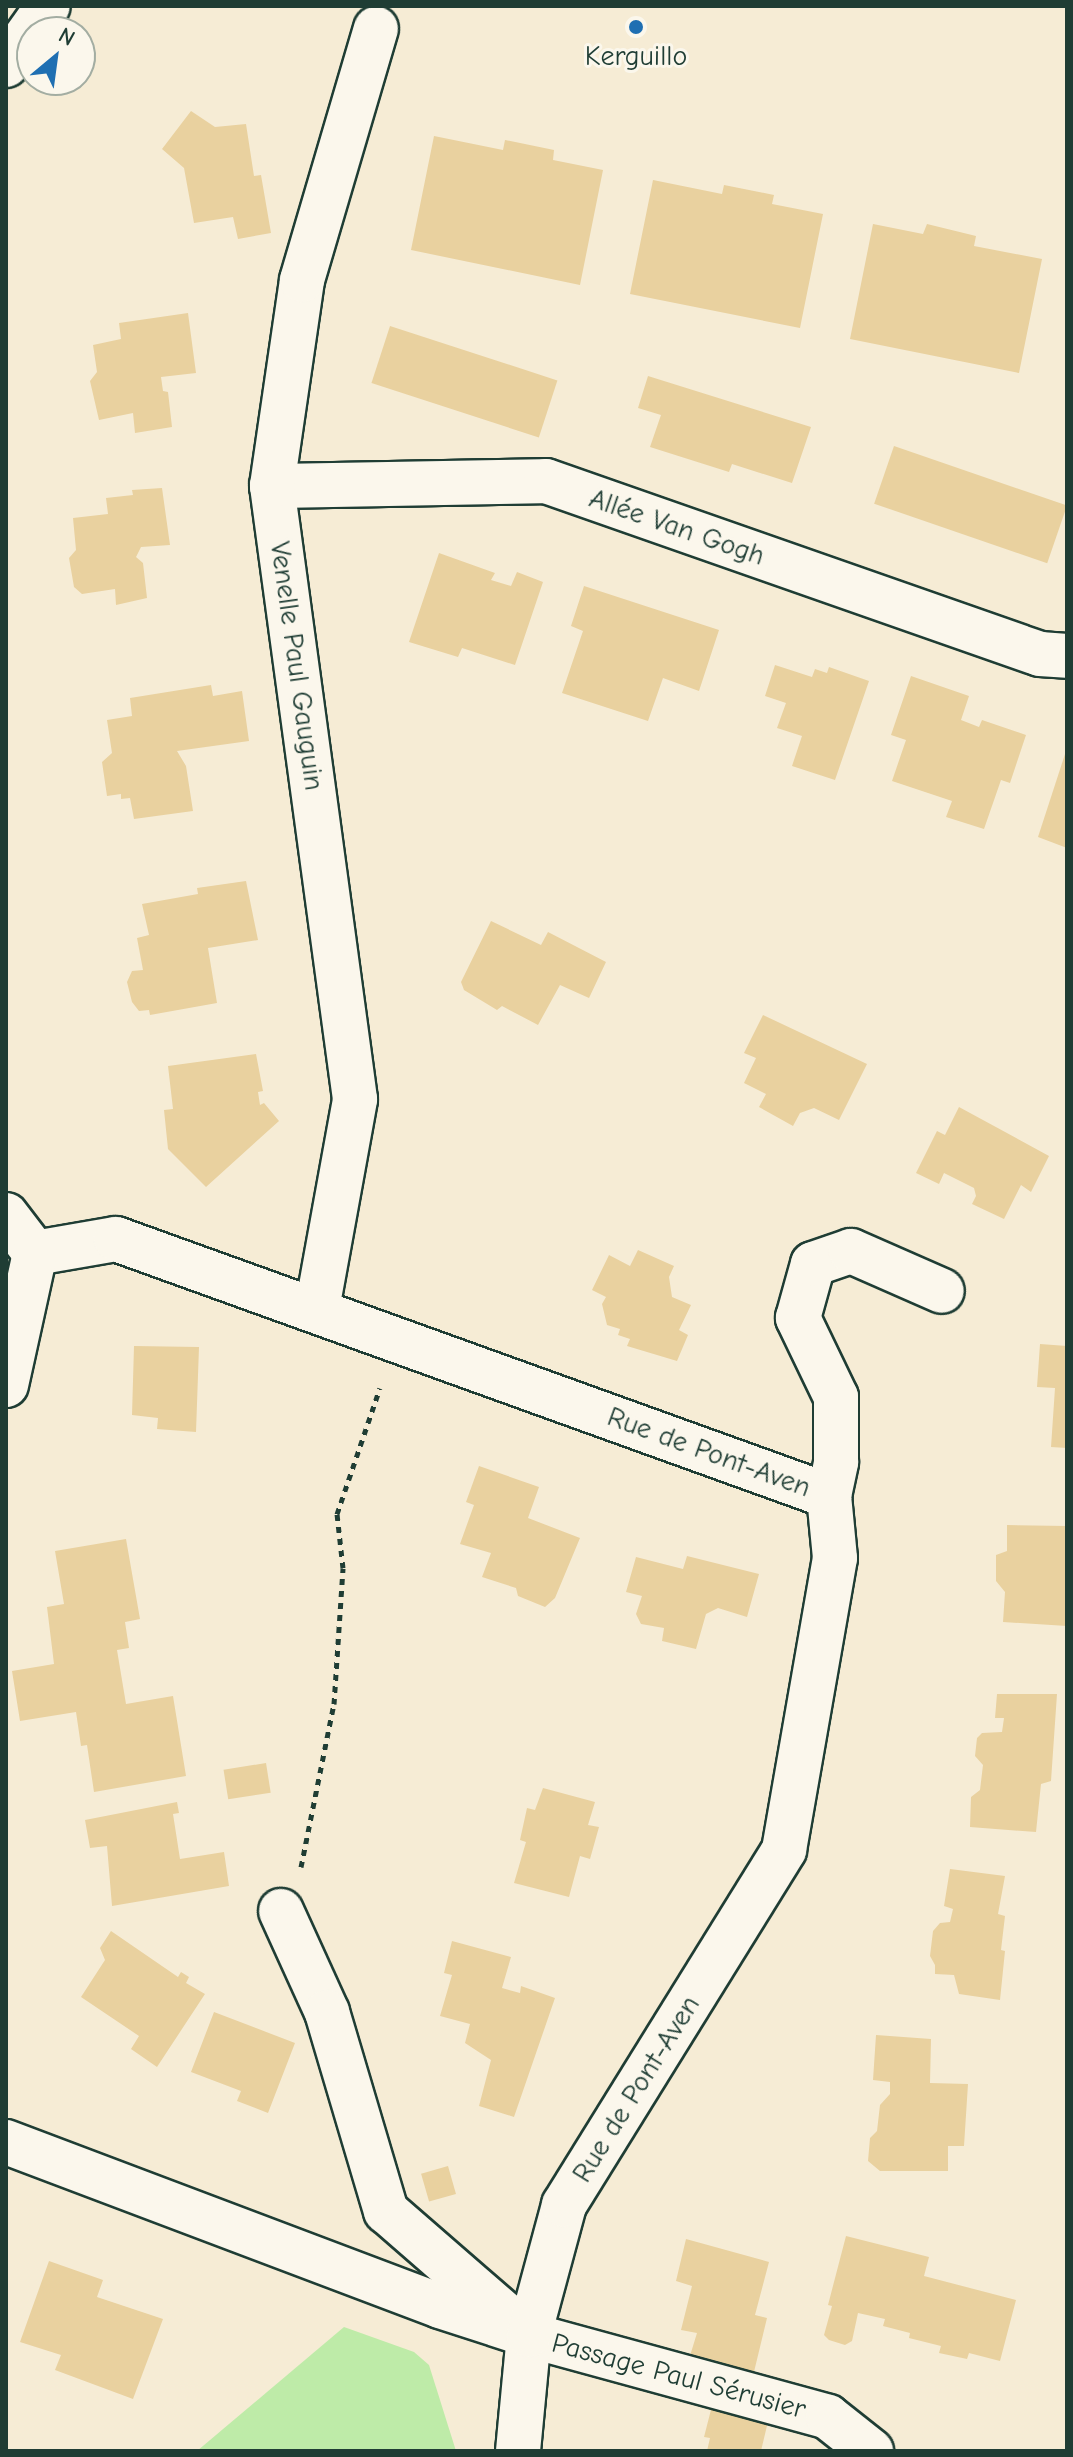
<!DOCTYPE html>
<html>
<head>
<meta charset="utf-8">
<style>
	body { margin:0 }
	#map { position:relative; width:1073px; height:2457px; overflow:hidden; background:#f6ecd5; font-family:"Comic Neue",sans-serif }
	div>[style] { position:absolute }
	.green>* { inset:0; background:#beeba8 }
	.building>* { inset:0; background:#e9d19f; transform-origin:0 0 }
	.path>* { height:5px; margin-top:-2.5px; transform-origin:0; background:repeating-linear-gradient(90deg,#1f3d34 0 6px,transparent 0 12px) }
	.roads { filter:drop-shadow(2px 0 #1f3d34) drop-shadow(-2px 0 #1f3d34) drop-shadow(0 2px #1f3d34) drop-shadow(0 -2px #1f3d34) }
	.street>* { height:44px; margin:-22px; padding:0 22px; transform-origin:22px; border-radius:22px; background:#fbf7ec }
	.secondary>* { height:44px; margin:-22px; padding:0 22px; transform-origin:22px; border-radius:22px; background:#fbf7ec }
	.dots>* { width:22px; height:22px; translate:-50% -50%; box-sizing:border-box; border:4px solid #fbf7ec; border-radius:50% }
	span { translate:-50% -50%; white-space:nowrap; text-align:center; line-height:1.15; -webkit-text-stroke:6px #fbf7ec; paint-order:stroke }
	.poi-label { font-size:28px; color:#1f3d34 }
	.street-label { font-size:28px; color:#1f3d34 }
	.frame { position:absolute; inset:0; border:8px solid #1f3d34; pointer-events:none }
	.north { position:absolute; left:16px; top:16px; width:80px; height:80px; box-sizing:border-box; background:#fbf7ec; border:2px solid #a3ada2; border-radius:50%; rotate:29deg; font-size:22px; font-weight:700; line-height:32px; text-align:center; color:#1f3d34 }
	.north::after { content:''; display:block; margin:auto; width:28px; height:36px; background:#1f6fb2; clip-path:polygon(50% 0,100% 100%,50% 72%,0 100%) }
</style>
</head>
<body>
<div id="map">
	<div class="green">
		<div style="clip-path:polygon(344px 2327px,414px 2352px,429px 2365px,456px 2451px,197px 2451px)"></div>
	</div>
	<div class="building">
		<div style="clip-path:polygon(191px 111px,215px 127px,246px 124px,254px 176px,261px 175px,271px 233px,238px 239px,233px 217px,194px 223px,184px 168px,162px 149px)"></div>
		<div style="clip-path:polygon(434px 136px,503px 150px,505px 140px,554px 150px,553px 160px,603px 170px,580px 285px,411px 250px)"></div>
		<div style="clip-path:polygon(653px 180px,722px 194px,724px 185px,774px 195px,772px 204px,823px 214px,800px 328px,630px 294px)"></div>
		<div style="clip-path:polygon(873px 224px,923px 234px,927px 224px,976px 236px,974px 246px,1042px 259px,1019px 373px,850px 339px)"></div>
		<div style="clip-path:polygon(188px 313px,196px 373px,161px 377px,163px 391px,168px 392px,172px 427px,135px 433px,133px 413px,99px 420px,90px 381px,97px 372px,93px 345px,121px 339px,119px 323px)"></div>
		<div style="left:390px;top:326px;width:176px;height:60px;rotate:18deg"></div>
		<div style="clip-path:polygon(648px 376px,811px 427px,792px 483px,732px 464px,729px 472px,650px 447px,661px 415px,638px 408px)"></div>
		<div style="left:894px;top:446px;width:183px;height:61px;rotate:19deg"></div>
		<div style="clip-path:polygon(162px 488px,170px 545px,141px 547px,136px 557px,143px 563px,147px 598px,116px 605px,115px 589px,82px 594px,74px 587px,69px 558px,76px 550px,73px 518px,108px 514px,106px 498px,133px 495px,132px 490px)"></div>
		<div style="clip-path:polygon(439px 553px,495px 573px,491px 580px,511px 586px,517px 572px,543px 582px,515px 665px,462px 648px,458px 657px,409px 642px)"></div>
		<div style="clip-path:polygon(584px 586px,719px 630px,699px 691px,663px 678px,648px 721px,562px 693px,583px 631px,571px 626px)"></div>
		<div style="clip-path:polygon(775px 665px,812px 677px,815px 669px,827px 673px,829px 667px,869px 681px,835px 780px,792px 766px,802px 736px,777px 728px,786px 703px,765px 696px)"></div>
		<div style="clip-path:polygon(911px 676px,969px 696px,961px 720px,979px 727px,982px 720px,1026px 735px,1010px 783px,1001px 780px,984px 829px,946px 817px,952px 801px,892px 781px,906px 740px,891px 735px)"></div>
		<div style="clip-path:polygon(211px 685px,213px 696px,242px 691px,249px 741px,177px 751px,186px 766px,193px 811px,134px 819px,130px 798px,121px 799px,121px 794px,107px 796px,102px 762px,112px 753px,107px 720px,132px 716px,130px 698px)"></div>
		<div style="clip-path:polygon(1066px 751px,1067px 751px,1067px 848px,1038px 837px)"></div>
		<div style="clip-path:polygon(246px 881px,258px 940px,208px 948px,217px 1003px,150px 1015px,149px 1010px,139px 1011px,132px 1002px,127px 982px,132px 971px,143px 970px,137px 938px,149px 935px,142px 904px,198px 894px,197px 888px)"></div>
		<div style="clip-path:polygon(491px 921px,541px 945px,548px 932px,606px 962px,589px 998px,560px 985px,538px 1025px,502px 1006px,497px 1010px,464px 990px,461px 982px)"></div>
		<div style="clip-path:polygon(763px 1015px,867px 1064px,839px 1120px,814px 1108px,800px 1113px,793px 1126px,759px 1107px,766px 1094px,744px 1083px,756px 1058px,744px 1053px)"></div>
		<div style="clip-path:polygon(256px 1054px,263px 1091px,258px 1092px,260px 1105px,264px 1103px,279px 1121px,206px 1187px,168px 1149px,164px 1110px,173px 1109px,168px 1066px)"></div>
		<div style="clip-path:polygon(959px 1107px,1049px 1156px,1031px 1192px,1021px 1185px,1004px 1219px,972px 1204px,976px 1196px,974px 1188px,944px 1173px,939px 1184px,916px 1173px,937px 1131px,945px 1135px)"></div>
		<div style="clip-path:polygon(638px 1250px,674px 1266px,669px 1277px,672px 1297px,691px 1305px,679px 1330px,688px 1335px,677px 1361px,627px 1346px,630px 1339px,618px 1335px,620px 1329px,607px 1325px,602px 1304px,606px 1297px,592px 1290px,609px 1255px,630px 1266px)"></div>
		<div style="clip-path:polygon(1040px 1344px,1067px 1346px,1067px 1448px,1051px 1447px,1055px 1388px,1037px 1387px)"></div>
		<div style="clip-path:polygon(134px 1346px,199px 1347px,196px 1432px,157px 1429px,158px 1418px,132px 1415px)"></div>
		<div style="clip-path:polygon(479px 1466px,539px 1487px,528px 1518px,580px 1538px,555px 1598px,545px 1607px,518px 1596px,516px 1588px,482px 1577px,491px 1553px,460px 1544px,474px 1505px,466px 1502px)"></div>
		<div style="clip-path:polygon(1007px 1525px,1067px 1526px,1067px 1626px,1003px 1622px,1005px 1592px,996px 1581px,996px 1555px,1007px 1551px)"></div>
		<div style="clip-path:polygon(126px 1539px,140px 1619px,125px 1622px,129px 1648px,117px 1650px,126px 1704px,173px 1696px,186px 1776px,94px 1792px,87px 1745px,81px 1746px,76px 1712px,20px 1721px,12px 1671px,54px 1664px,47px 1607px,64px 1604px,55px 1551px)"></div>
		<div style="clip-path:polygon(687px 1556px,759px 1574px,747px 1617px,718px 1608px,706px 1614px,696px 1649px,662px 1641px,664px 1628px,641px 1624px,636px 1614px,642px 1596px,626px 1592px,636px 1557px,683px 1569px)"></div>
		<div style="clip-path:polygon(997px 1694px,1057px 1694px,1051px 1781px,1041px 1784px,1036px 1832px,970px 1827px,971px 1797px,980px 1790px,983px 1765px,975px 1756px,977px 1738px,982px 1733px,1002px 1732px,1004px 1718px,995px 1718px)"></div>
		<div style="left:266px;top:1763px;width:30px;height:43px;rotate:81deg"></div>
		<div style="clip-path:polygon(543px 1788px,595px 1802px,588px 1825px,599px 1827px,590px 1859px,580px 1856px,569px 1897px,514px 1883px,526px 1842px,520px 1840px,527px 1808px,535px 1810px)"></div>
		<div style="clip-path:polygon(177px 1802px,179px 1813px,173px 1814px,180px 1859px,224px 1852px,229px 1886px,112px 1906px,107px 1846px,90px 1848px,85px 1820px)"></div>
		<div style="clip-path:polygon(950px 1869px,1005px 1876px,998px 1914px,1005px 1916px,1001px 1950px,1005px 1951px,1000px 2000px,959px 1994px,954px 1975px,935px 1974px,935px 1965px,930px 1956px,933px 1931px,940px 1923px,950px 1922px,953px 1909px,944px 1906px)"></div>
		<div style="clip-path:polygon(111px 1931px,178px 1977px,181px 1972px,189px 1977px,186px 1983px,205px 1994px,157px 2067px,131px 2049px,139px 2036px,81px 1997px,105px 1960px,100px 1948px)"></div>
		<div style="clip-path:polygon(452px 1941px,511px 1957px,502px 1988px,520px 1993px,521px 1986px,555px 1998px,514px 2117px,479px 2106px,491px 2060px,465px 2043px,470px 2024px,440px 2016px,452px 1975px,444px 1973px)"></div>
		<div style="clip-path:polygon(214px 2012px,295px 2043px,268px 2113px,237px 2101px,241px 2091px,191px 2072px)"></div>
		<div style="clip-path:polygon(876px 2035px,931px 2039px,930px 2083px,968px 2084px,964px 2146px,948px 2146px,948px 2171px,880px 2171px,868px 2161px,870px 2138px,877px 2131px,880px 2105px,890px 2094px,890px 2082px,873px 2080px)"></div>
		<div style="left:448px;top:2166px;width:29px;height:28px;rotate:74deg"></div>
		<div style="clip-path:polygon(846px 2236px,929px 2257px,924px 2276px,1016px 2300px,1000px 2361px,969px 2353px,967px 2359px,939px 2353px,941px 2346px,909px 2338px,910px 2333px,883px 2326px,885px 2319px,858px 2313px,852px 2341px,845px 2345px,829px 2340px,824px 2335px,832px 2306px,828px 2305px)"></div>
		<div style="clip-path:polygon(686px 2239px,769px 2262px,755px 2315px,767px 2318px,753px 2376px,689px 2359px,697px 2333px,681px 2330px,692px 2286px,676px 2281px)"></div>
		<div style="clip-path:polygon(49px 2261px,103px 2280px,97px 2297px,163px 2319px,133px 2399px,55px 2370px,61px 2355px,20px 2342px)"></div>
		<div style="clip-path:polygon(714px 2398px,770px 2413px,761px 2451px,707px 2451px,710px 2438px,704px 2437px)"></div>
	</div>
	<div class="path">
		<div style="left:301px;top:1867px;width:166px;rotate:-78.6deg"></div>
		<div style="left:334px;top:1704px;width:136px;rotate:-86.2deg"></div>
		<div style="left:343px;top:1568px;width:54px;rotate:-96.3deg"></div>
		<div style="left:337px;top:1514px;width:133px;rotate:-71.2deg"></div>
	</div>
	<div class="roads">
		<div class="street">
			<div style="left:272px;top:486px;width:274px;rotate:-1deg"></div>
			<div style="left:546px;top:481px;width:523px;rotate:19.3deg"></div>
			<div style="left:1040px;top:654px;width:27px;rotate:4deg"></div>
			<div style="left:6px;top:1215px;width:48px;rotate:52.7deg"></div>
			<div style="left:35px;top:1253px;width:82px;rotate:-9.8deg"></div>
			<div style="left:116px;top:1239px;width:758px;rotate:19.82deg"></div>
			<div style="left:317px;top:1309px;width:213px;rotate:-79.7deg"></div>
			<div style="left:355px;top:1099px;width:619px;rotate:-97.71deg"></div>
			<div style="left:272px;top:486px;width:208px;rotate:-81.7deg"></div>
			<div style="left:302px;top:280px;width:262px;rotate:-73.6deg"></div>
			<div style="left:6px;top:1385px;width:135px;rotate:-77.6deg"></div>
			<div style="left:281px;top:1911px;width:111px;rotate:65.5deg"></div>
			<div style="left:327px;top:2012px;width:208px;rotate:73.5deg"></div>
			<div style="left:386px;top:2211px;width:171px;rotate:41deg"></div>
			<div style="left:6px;top:2142px;width:464px;rotate:20.7deg"></div>
			<div style="left:440px;top:2306px;width:94px;rotate:18deg"></div>
			<div style="left:529px;top:2335px;width:310px;rotate:15.3deg"></div>
			<div style="left:828px;top:2417px;width:55px;rotate:38.3deg"></div>
			<div style="left:518px;top:2451px;width:117px;rotate:-84.6deg"></div>
			<div style="left:529px;top:2335px;width:135px;rotate:-74.9deg"></div>
			<div style="left:564px;top:2205px;width:418px;rotate:-58.2deg"></div>
			<div style="left:784px;top:1850px;width:296px;rotate:-80.1deg"></div>
			<div style="left:835px;top:1558px;width:62px;rotate:-95.5deg"></div>
			<div style="left:829px;top:1496px;width:35px;rotate:-78deg"></div>
			<div style="left:836px;top:1462px;width:65px;rotate:-90deg"></div>
			<div style="left:836px;top:1397px;width:88px;rotate:-115.7deg"></div>
			<div style="left:798px;top:1318px;width:56px;rotate:-74.5deg"></div>
			<div style="left:813px;top:1264px;width:40px;rotate:-18.9deg"></div>
			<div style="left:851px;top:1251px;width:99px;rotate:23.7deg"></div>
		</div>
		<div class="secondary">
			<div style="left:6px;top:65px;width:72px;rotate:-54.6deg"></div>
		</div>
	</div>
	<div class="dots">
		<div style="left:636px;top:27px;background:#1f6fb2"></div>
	</div>
	<div class="poi-label">
		<span style="left:636px;top:56px">Kerguillo</span>
	</div>
	<div class="street-label">
		<span style="left:677px;top:527px;rotate:19deg">Allée Van Gogh</span>
		<span style="left:297px;top:666px;rotate:82deg">Venelle Paul Gauguin</span>
		<span style="left:709px;top:1452px;rotate:20deg">Rue de Pont-Aven</span>
		<span style="left:636px;top:2089px;rotate:-58deg">Rue de Pont-Aven</span>
		<span style="left:679px;top:2376px;rotate:15deg">Passage Paul Sérusier</span>
	</div>
	<div class="frame"></div>
	<div class="north">N</div>
</div>
</body>
</html>
